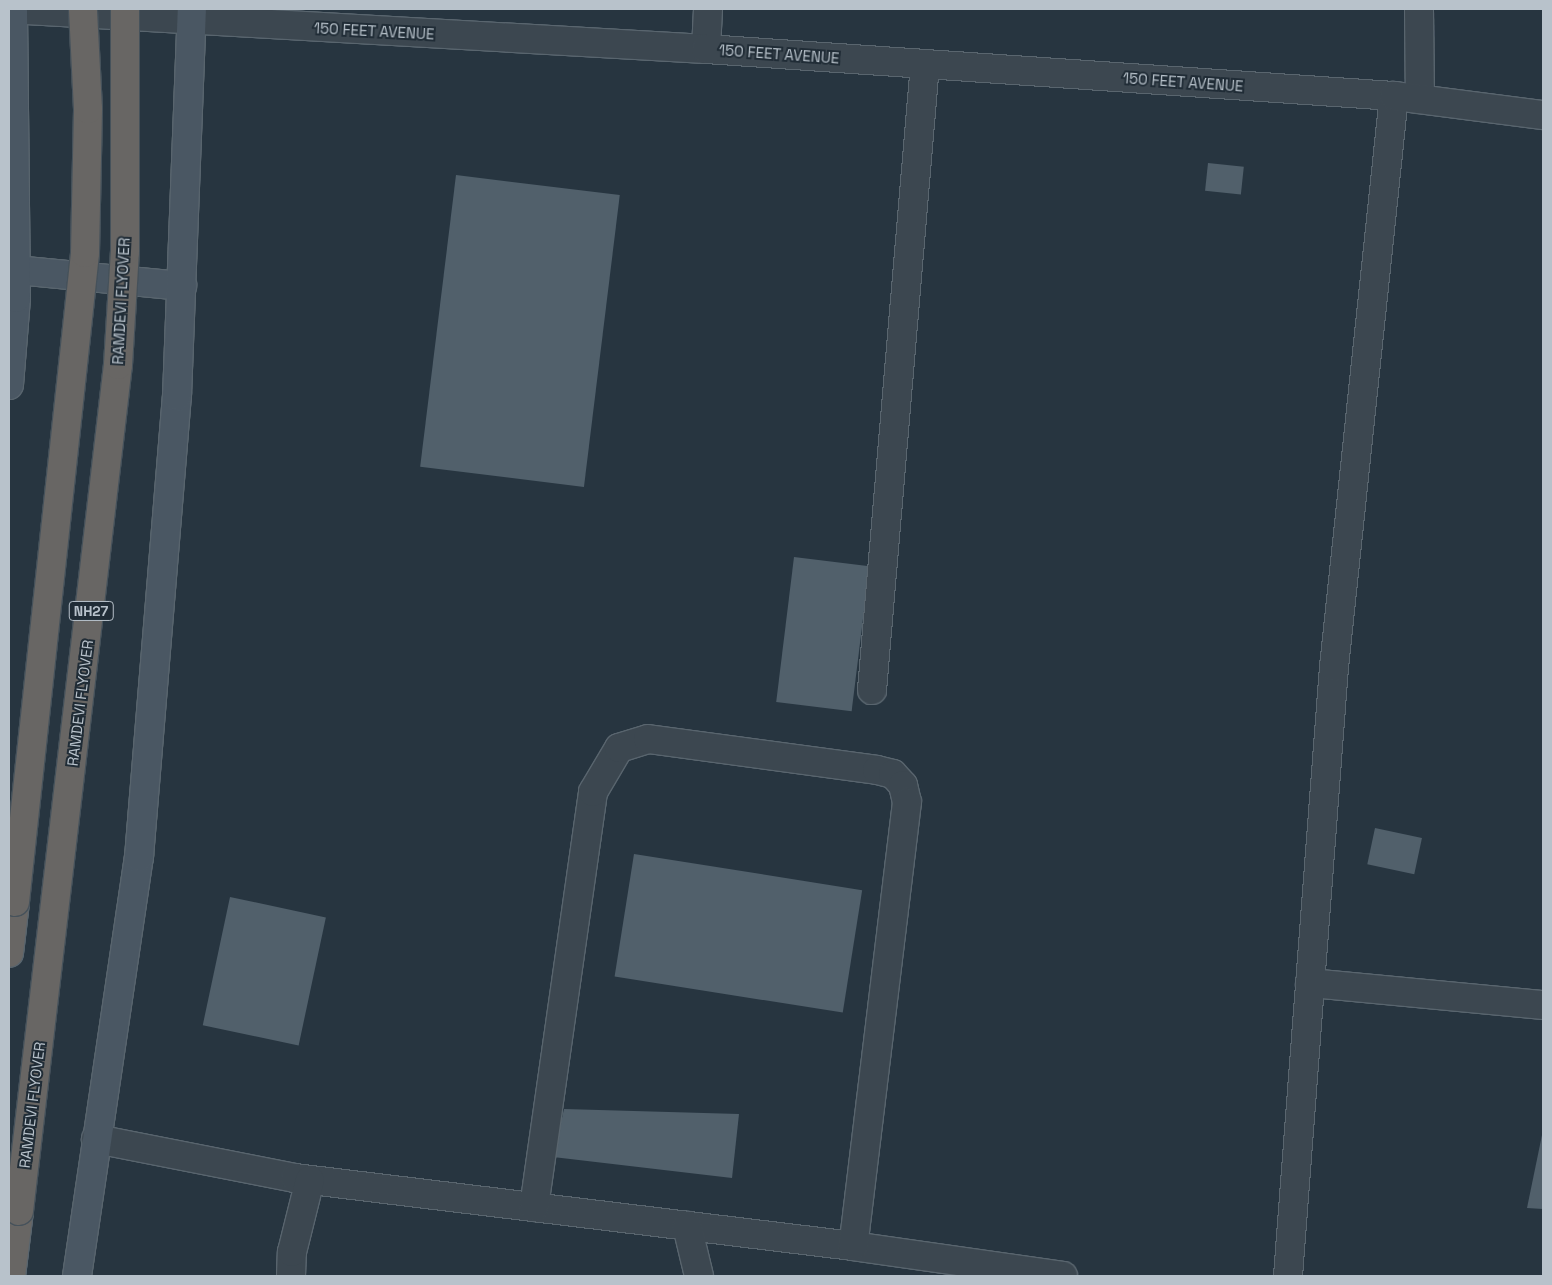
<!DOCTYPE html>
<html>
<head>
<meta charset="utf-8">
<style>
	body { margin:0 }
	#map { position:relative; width:1552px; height:1285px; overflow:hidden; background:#273540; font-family:"Space Grotesk",sans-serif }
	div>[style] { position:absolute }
	.building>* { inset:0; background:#51606b; transform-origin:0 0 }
	.roads { filter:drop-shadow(1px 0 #59656e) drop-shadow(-1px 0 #59656e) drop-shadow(0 1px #59656e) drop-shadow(0 -1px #59656e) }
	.minor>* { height:28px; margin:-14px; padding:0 14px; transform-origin:14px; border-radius:14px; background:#3c4750 }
	.tertiary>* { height:28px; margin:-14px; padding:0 14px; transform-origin:14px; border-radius:14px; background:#3c4750 }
	.secondary>* { height:28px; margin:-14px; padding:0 14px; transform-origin:14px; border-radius:14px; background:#4a5763 }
	.trunk>* { height:28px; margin:-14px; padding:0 14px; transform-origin:14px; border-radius:14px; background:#686664 }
	.bridges { filter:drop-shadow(1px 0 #46525b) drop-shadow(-1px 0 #46525b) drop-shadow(0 1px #46525b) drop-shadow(0 -1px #46525b) }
	.trunk-bridge>* { height:28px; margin:-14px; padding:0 14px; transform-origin:14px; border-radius:14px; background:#686664 }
	span { translate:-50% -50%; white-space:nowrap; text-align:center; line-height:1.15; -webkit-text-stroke:4px #202c36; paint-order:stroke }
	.shield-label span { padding:1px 4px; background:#202c36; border:1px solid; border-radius:4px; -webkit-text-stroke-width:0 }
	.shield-label { font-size:14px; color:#b8c2cb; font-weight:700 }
	.street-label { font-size:15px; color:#b8c2cb }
	.frame { position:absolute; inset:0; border:10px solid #b8c2cb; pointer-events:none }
</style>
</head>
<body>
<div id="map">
	<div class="building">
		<div style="left:1208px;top:163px;width:36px;height:28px;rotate:6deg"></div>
		<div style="left:456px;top:175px;width:165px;height:294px;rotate:7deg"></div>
		<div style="left:794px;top:557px;width:76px;height:146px;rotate:7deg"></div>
		<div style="left:1375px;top:828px;width:48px;height:37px;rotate:12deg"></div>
		<div style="left:634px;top:854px;width:231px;height:124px;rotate:9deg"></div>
		<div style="left:230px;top:897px;width:98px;height:131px;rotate:12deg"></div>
		<div style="clip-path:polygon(564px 1109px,739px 1114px,732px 1178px,553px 1157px)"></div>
		<div style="clip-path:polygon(1542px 1135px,1543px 1209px,1527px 1208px)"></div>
	</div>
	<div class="roads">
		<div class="minor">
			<div style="left:1419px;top:9px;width:90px;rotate:89.4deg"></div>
			<div style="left:706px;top:49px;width:40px;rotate:-87.1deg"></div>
			<div style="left:872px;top:690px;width:628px;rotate:-85.16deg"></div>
			<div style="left:1310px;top:983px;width:234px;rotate:5.4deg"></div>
			<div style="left:96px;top:1139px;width:203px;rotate:11.1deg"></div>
			<div style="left:295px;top:1178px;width:562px;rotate:6.95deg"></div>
			<div style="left:853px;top:1246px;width:212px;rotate:8.1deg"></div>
			<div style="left:534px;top:1207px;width:419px;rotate:-81.9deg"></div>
			<div style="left:593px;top:792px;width:51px;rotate:-59.4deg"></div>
			<div style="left:619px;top:748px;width:30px;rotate:-17deg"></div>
			<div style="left:648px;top:739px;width:231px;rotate:7.7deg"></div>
			<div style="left:877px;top:770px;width:16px;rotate:14deg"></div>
			<div style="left:893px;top:774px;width:15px;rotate:48deg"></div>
			<div style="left:903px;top:785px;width:17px;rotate:77deg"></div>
			<div style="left:907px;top:802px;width:447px;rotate:96.9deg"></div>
			<div style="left:687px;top:1226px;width:51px;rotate:76.5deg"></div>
			<div style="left:291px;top:1276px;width:24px;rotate:-88deg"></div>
			<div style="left:292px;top:1252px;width:74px;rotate:-76deg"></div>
			<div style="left:1288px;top:1276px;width:611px;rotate:-85.68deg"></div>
			<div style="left:1334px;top:667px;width:574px;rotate:-84deg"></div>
		</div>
		<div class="tertiary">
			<div style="left:9px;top:9px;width:698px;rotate:3.28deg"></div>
			<div style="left:706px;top:49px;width:690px;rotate:3.91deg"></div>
			<div style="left:1394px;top:96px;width:150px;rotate:7.3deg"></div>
		</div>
		<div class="secondary">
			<div style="left:16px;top:270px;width:167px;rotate:5.5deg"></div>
			<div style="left:9px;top:385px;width:87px;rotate:-85.4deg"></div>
			<div style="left:16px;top:298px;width:289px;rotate:-90.6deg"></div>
			<div style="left:77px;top:1276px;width:424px;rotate:-81.6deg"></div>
			<div style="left:139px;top:857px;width:463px;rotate:-85.3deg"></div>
			<div style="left:177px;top:396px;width:387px;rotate:-87.8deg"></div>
		</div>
		<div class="trunk">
			<div style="left:9px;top:953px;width:51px;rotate:-83.3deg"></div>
			<div style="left:11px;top:1276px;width:65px;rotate:-83deg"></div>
		</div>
	</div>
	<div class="bridges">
		<div class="trunk-bridge">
			<div style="left:15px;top:902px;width:653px;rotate:-83.84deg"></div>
			<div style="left:85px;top:253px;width:144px;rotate:-88.8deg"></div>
			<div style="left:88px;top:109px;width:100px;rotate:-92.9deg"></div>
			<div style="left:19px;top:1211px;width:852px;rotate:-83.33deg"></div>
			<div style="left:118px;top:365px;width:113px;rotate:-86.5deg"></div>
			<div style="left:125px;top:252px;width:243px;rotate:-90deg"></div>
		</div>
	</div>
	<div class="shield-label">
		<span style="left:91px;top:611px">NH27</span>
	</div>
	<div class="street-label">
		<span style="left:374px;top:31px;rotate:3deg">150 FEET AVENUE</span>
		<span style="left:779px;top:54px;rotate:4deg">150 FEET AVENUE</span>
		<span style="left:1183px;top:82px;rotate:4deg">150 FEET AVENUE</span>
		<span style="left:121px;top:301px;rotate:-87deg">RAMDEVI FLYOVER</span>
		<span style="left:80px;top:703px;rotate:-83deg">RAMDEVI FLYOVER</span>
		<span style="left:32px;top:1105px;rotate:-83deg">RAMDEVI FLYOVER</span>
	</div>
	<div class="frame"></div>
</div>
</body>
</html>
